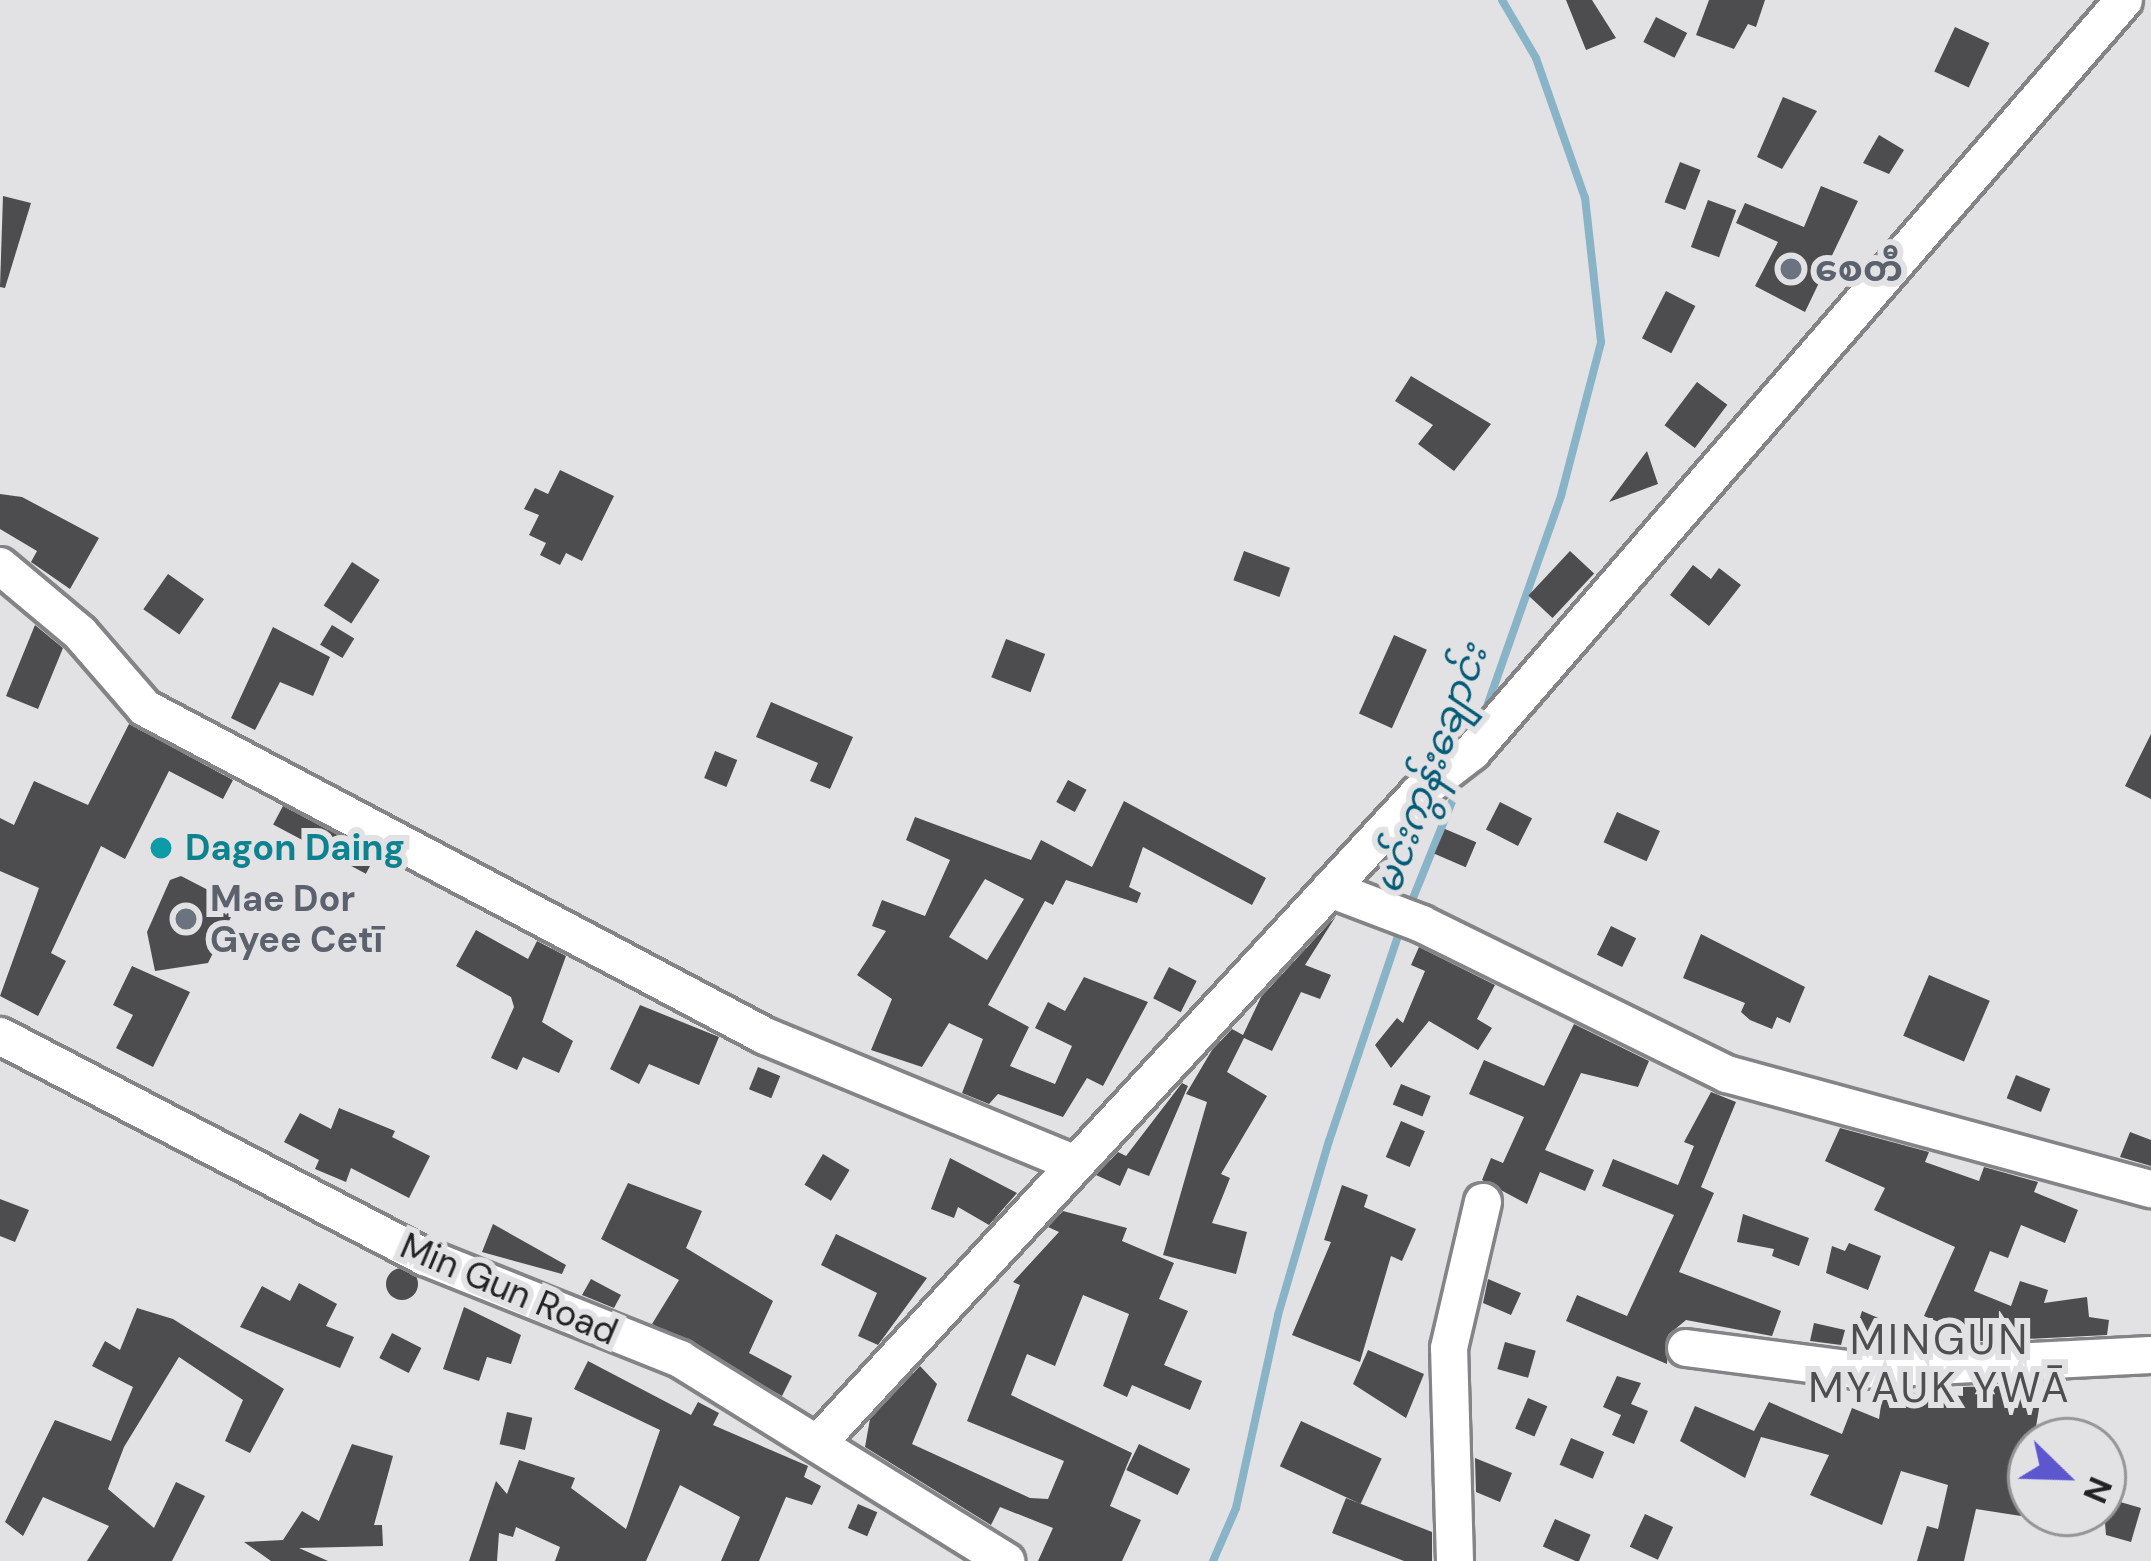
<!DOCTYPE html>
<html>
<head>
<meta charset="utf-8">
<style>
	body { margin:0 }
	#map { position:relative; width:2151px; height:1561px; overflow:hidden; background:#e2e1e4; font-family:"DM Sans","Noto Sans Myanmar",sans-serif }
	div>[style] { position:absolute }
	.stream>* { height:8px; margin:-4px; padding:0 4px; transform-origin:4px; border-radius:4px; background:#89b4c8 }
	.building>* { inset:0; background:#4d4c4f; transform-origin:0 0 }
	.round { border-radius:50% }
	.roads { filter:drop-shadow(3px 0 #848386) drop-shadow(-3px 0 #848386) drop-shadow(0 3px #848386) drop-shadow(0 -3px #848386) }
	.minor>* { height:36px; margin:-18px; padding:0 18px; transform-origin:18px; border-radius:18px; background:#fff }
	.dots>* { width:33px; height:33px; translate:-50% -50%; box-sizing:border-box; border:6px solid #e2e1e4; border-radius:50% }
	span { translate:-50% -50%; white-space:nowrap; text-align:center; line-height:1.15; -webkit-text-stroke:12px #e2e1e4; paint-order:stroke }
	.worship-label { font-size:36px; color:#5b616d; font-weight:700 }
	.left { translate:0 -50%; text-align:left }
	.culture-label { font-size:36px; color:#0d838f; font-weight:700 }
	.street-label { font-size:36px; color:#222223 }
	.water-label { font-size:39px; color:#025b76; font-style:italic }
	.quarter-label { font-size:42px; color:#4e4d4f; letter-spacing:3px }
	.north { position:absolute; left:2007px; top:1417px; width:120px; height:120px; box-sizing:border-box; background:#e2e1e4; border:3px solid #959597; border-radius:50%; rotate:113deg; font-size:33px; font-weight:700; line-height:48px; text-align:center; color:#222223 }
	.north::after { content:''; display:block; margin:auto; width:42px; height:54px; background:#5c57cf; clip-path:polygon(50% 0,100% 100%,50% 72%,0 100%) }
</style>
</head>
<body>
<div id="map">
	<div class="stream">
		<div style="left:1485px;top:712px;width:229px;rotate:-70.6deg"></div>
		<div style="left:1561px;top:496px;width:159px;rotate:-75.4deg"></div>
		<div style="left:1601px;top:342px;width:145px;rotate:-96.3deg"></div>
		<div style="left:1585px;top:198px;width:148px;rotate:-109.3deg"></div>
		<div style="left:1536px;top:58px;width:67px;rotate:-120.4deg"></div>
		<div style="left:1409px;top:908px;width:141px;rotate:-68deg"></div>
		<div style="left:1213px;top:1561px;width:58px;rotate:-66.5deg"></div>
		<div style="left:1236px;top:1508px;width:198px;rotate:-77.7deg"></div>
		<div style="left:1278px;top:1315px;width:181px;rotate:-73.7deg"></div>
		<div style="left:1329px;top:1141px;width:226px;rotate:-71.4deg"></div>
	</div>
	<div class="building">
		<div style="clip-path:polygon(1566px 0,1592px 0,1616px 38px,1586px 50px)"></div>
		<div style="clip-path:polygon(1709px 0,1765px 0,1756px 27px,1748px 24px,1734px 49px,1696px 35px)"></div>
		<div style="left:1656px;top:17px;width:35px;height:28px;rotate:27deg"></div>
		<div style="left:1955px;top:27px;width:38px;height:49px;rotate:25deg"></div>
		<div style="clip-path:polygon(1783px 97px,1817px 111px,1782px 169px,1757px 157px)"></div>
		<div style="clip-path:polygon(1879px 135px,1904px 150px,1889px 174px,1863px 163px)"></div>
		<div style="left:1680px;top:162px;width:22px;height:43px;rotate:21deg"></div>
		<div style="clip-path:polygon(1821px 186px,1858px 201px,1805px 312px,1755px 286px,1778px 242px,1736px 223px,1745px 203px,1804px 227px)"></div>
		<div style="clip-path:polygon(3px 196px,31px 203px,5px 288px,0 287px)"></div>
		<div style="left:1708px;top:200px;width:30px;height:50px;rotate:20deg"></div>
		<div style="left:1666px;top:291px;width:33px;height:53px;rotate:27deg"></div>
		<div style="clip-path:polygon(1411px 376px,1491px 424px,1454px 471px,1418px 444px,1433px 425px,1395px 401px)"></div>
		<div style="left:1697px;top:382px;width:38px;height:54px;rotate:37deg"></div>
		<div style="clip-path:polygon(1647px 451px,1658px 484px,1609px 502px)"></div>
		<div style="clip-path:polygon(560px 470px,614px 496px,582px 561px,566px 553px,560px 565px,540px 555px,546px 543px,529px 535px,539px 515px,524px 509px,535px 488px,548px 494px)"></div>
		<div style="clip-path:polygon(0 494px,22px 497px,99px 538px,70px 589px,31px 562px,37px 551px,0 529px)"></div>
		<div style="left:1244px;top:551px;width:49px;height:31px;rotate:20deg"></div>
		<div style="left:1570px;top:551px;width:33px;height:61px;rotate:43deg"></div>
		<div style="left:352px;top:562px;width:33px;height:52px;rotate:33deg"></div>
		<div style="clip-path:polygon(1693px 565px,1711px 579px,1719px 568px,1741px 585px,1709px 626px,1670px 595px)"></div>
		<div style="left:168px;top:574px;width:44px;height:43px;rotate:35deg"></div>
		<div style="clip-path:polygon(35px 625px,63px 648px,38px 709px,6px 696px)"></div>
		<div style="left:332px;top:625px;width:26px;height:23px;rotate:31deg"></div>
		<div style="clip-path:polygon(273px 627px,330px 657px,313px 696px,280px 682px,255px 730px,231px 718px)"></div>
		<div style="left:1394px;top:635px;width:36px;height:86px;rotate:24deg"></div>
		<div style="left:1006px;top:639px;width:42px;height:41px;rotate:21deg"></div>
		<div style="clip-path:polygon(771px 702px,853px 737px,830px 789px,810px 781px,818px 763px,756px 737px)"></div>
		<div style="clip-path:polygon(129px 724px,233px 780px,223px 799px,169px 771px,125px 859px,101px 846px,51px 953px,66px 961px,38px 1016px,0 996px,39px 888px,0 871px,0 818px,14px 825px,34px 781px,88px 805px)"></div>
		<div style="clip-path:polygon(2151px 734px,2151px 799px,2125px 786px)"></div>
		<div style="left:715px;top:751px;width:24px;height:29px;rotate:22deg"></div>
		<div style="left:1068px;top:780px;width:21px;height:25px;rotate:28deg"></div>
		<div style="clip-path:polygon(evenodd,1124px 801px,1266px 878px,1252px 905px,1143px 847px,1129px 887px,1141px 893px,1137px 903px,1066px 880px,1053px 905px,1045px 901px,988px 1005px,1029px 1027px,1010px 1066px,1055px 1084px,1072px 1046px,1035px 1028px,1048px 1002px,1065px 1011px,1084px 977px,1148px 1002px,1103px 1086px,1087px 1078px,1063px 1117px,998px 1094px,989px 1104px,962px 1093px,983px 1039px,949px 1023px,922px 1067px,871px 1050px,892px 999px,857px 975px,886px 931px,872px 926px,882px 900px,925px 916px,950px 860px,906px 840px,915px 817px,1031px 860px,1041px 840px,1092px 867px,1124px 801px,985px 879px,1024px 899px,987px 960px,949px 937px,985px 879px)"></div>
		<div style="left:1500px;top:802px;width:36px;height:31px;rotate:27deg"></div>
		<div style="left:283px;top:806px;width:105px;height:21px;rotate:28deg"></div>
		<div style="left:1617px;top:812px;width:47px;height:33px;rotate:24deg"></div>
		<div style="left:1445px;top:829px;width:34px;height:27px;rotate:23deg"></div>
		<div style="clip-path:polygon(181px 876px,237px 905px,208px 963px,155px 971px,147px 932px,170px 880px)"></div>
		<div style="clip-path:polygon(1336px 916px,1305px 965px,1331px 975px,1320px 999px,1301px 992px,1272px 1051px,1244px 1038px,1227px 1072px,1267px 1096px,1221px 1174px,1230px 1178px,1212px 1223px,1247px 1232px,1236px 1274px,1163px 1255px,1207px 1102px,1186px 1094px,1212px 1050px,1232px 1029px,1243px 1035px,1261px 997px)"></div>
		<div style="left:1611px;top:926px;width:28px;height:32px;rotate:26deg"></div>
		<div style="clip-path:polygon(476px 930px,528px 959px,537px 941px,566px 956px,542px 1022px,573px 1041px,559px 1073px,523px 1057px,517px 1070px,491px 1058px,514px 1007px,511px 997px,456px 966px)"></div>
		<div style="clip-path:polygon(1701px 934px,1805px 987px,1790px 1023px,1777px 1017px,1772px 1029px,1750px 1020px,1741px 1012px,1745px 1003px,1683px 978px)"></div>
		<div style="clip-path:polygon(1419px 947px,1495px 985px,1477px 1019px,1492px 1028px,1478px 1050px,1429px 1021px,1391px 1068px,1375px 1045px,1397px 1018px,1403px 1023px,1425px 971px,1411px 965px)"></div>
		<div style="clip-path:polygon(132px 966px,190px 992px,153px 1067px,116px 1048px,133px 1015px,113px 1005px)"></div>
		<div style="left:1169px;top:967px;width:31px;height:35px;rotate:27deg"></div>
		<div style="left:1929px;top:975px;width:66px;height:66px;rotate:23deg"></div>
		<div style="clip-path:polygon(640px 1005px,719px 1037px,699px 1085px,649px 1064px,639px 1084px,610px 1069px)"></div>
		<div style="clip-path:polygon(1574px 1024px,1649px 1061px,1638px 1087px,1581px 1073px,1545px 1150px,1594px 1170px,1585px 1191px,1540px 1172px,1527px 1204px,1482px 1180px,1491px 1158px,1503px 1163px,1524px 1117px,1469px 1094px,1484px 1060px,1544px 1086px)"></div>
		<div style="left:758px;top:1067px;width:24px;height:24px;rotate:22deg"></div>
		<div style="left:2016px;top:1075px;width:37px;height:25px;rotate:22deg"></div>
		<div style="clip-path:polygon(1182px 1083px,1188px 1086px,1149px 1176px,1128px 1168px,1120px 1186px,1096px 1175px,1118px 1152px,1126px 1156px)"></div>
		<div style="left:1401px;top:1084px;width:32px;height:22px;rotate:22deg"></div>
		<div style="clip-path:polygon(1711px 1092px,1736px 1102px,1701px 1187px,1714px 1193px,1679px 1272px,1781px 1311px,1772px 1336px,1686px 1320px,1668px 1335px,1667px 1364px,1566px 1321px,1577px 1295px,1627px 1316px,1674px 1215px,1602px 1186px,1613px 1159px,1678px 1185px,1694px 1146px,1684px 1142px)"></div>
		<div style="clip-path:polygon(339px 1108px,395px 1131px,392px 1137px,430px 1156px,409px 1198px,351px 1168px,346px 1182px,315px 1169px,319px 1160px,284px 1142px,300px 1113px,331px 1129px)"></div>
		<div style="left:1401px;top:1121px;width:26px;height:39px;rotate:23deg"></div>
		<div style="clip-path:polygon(1840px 1128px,1929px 1152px,1925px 1162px,1979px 1181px,1984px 1167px,2038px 1182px,2034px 1192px,2078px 1210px,2065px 1243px,2021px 1225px,2008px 1258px,1990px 1251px,1974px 1291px,2011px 1306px,2020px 1281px,2048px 1290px,2044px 1303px,2087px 1297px,2089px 1317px,2109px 1320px,2107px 1335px,1963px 1342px,1963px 1332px,1924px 1316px,1955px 1247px,1874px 1210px,1885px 1188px,1825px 1161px)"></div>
		<div style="clip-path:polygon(2130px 1132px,2151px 1140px,2151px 1166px,2120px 1157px)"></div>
		<div style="left:823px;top:1154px;width:31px;height:36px;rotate:31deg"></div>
		<div style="clip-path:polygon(950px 1158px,1017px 1193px,989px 1225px,958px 1207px,954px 1218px,931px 1209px)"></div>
		<div style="clip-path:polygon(628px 1183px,702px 1211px,686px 1248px,773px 1301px,749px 1353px,792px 1376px,782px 1396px,652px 1324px,679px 1280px,601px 1239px)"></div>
		<div style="clip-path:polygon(1342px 1185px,1368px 1195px,1364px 1207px,1416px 1229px,1402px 1261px,1391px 1256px,1360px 1362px,1292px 1335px,1331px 1242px,1324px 1240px)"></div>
		<div style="clip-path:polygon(0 1199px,29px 1210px,15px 1242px,0 1236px)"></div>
		<div style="clip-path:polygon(1063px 1211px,1127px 1228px,1122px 1241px,1174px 1263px,1159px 1299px,1188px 1311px,1164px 1365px,1202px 1381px,1190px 1410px,1132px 1385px,1127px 1397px,1103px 1386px,1129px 1314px,1083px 1295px,1055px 1366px,1027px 1354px,1011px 1395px,1132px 1453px,1110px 1506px,1141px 1520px,1122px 1561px,1038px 1561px,1053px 1528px,1000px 1507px,991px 1525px,865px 1447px,870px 1419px,920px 1366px,937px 1384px,912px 1444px,1030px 1498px,1048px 1499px,1064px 1461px,967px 1421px,1020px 1285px,1013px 1282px,1059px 1232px,1048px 1227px)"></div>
		<div style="clip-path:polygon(1743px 1214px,1809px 1238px,1799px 1266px,1772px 1256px,1774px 1249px,1737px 1242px)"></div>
		<div style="clip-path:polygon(493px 1224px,566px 1265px,562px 1274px,482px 1252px)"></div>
		<div style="clip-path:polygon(836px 1234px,927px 1278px,878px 1345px,858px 1336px,877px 1293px,821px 1265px)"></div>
		<div style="clip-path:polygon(1849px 1243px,1881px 1256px,1868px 1290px,1826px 1273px,1832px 1246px,1845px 1251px)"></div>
		<div class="round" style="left:386px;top:1268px;width:32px;height:32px"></div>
		<div style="clip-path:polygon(591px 1279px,621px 1295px,614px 1308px,582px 1295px)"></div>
		<div style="clip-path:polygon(1488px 1279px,1521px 1293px,1511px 1315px,1483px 1303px)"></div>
		<div style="clip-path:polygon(299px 1283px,337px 1304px,326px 1326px,354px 1337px,340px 1368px,240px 1327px,262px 1286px,290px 1301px)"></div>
		<div style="clip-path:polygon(464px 1307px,521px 1335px,511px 1364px,487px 1357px,479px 1381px,443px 1369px)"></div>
		<div style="clip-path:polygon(137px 1308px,173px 1319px,284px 1389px,250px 1453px,225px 1441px,243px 1400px,179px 1357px,124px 1447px,108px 1489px,154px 1528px,176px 1482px,205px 1496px,172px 1561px,87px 1561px,109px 1526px,43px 1497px,23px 1536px,5px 1522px,55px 1420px,111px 1441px,133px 1387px,92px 1366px,105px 1341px,120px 1350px)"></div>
		<div style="clip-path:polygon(1862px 1311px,1883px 1320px,1871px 1347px,1851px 1347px)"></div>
		<div style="clip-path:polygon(1814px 1323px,1845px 1330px,1841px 1345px,1810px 1341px)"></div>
		<div style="left:392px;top:1333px;width:33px;height:28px;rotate:27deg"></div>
		<div style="left:1505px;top:1342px;width:32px;height:28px;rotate:16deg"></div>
		<div style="clip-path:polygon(1368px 1350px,1424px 1374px,1406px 1418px,1353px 1384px)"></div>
		<div style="clip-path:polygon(588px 1361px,691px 1415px,698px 1402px,719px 1413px,713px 1425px,808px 1466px,804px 1477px,821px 1486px,812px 1505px,786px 1497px,759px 1561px,721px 1561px,740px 1517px,680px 1485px,646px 1561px,555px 1561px,560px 1547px,516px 1527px,513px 1537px,499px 1533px,497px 1561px,469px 1561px,496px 1481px,507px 1494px,519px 1460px,575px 1478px,571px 1488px,626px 1529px,660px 1430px,574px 1389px)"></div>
		<div style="clip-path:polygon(1617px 1376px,1641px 1383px,1631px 1404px,1648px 1411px,1634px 1444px,1612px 1435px,1621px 1415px,1603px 1407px)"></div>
		<div style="clip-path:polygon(2043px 1385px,2021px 1516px,1976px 1509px,1964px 1561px,1917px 1561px,1927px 1526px,1938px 1529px,1948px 1485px,1901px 1471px,1882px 1525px,1810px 1495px,1829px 1455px,1761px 1437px,1745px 1478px,1680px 1441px,1695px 1406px,1754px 1431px,1769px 1402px,1842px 1434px,1852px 1408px,1879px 1419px,1883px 1391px,1963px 1396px,1963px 1387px)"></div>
		<div style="left:1528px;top:1398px;width:21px;height:33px;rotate:23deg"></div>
		<div style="left:507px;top:1412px;width:26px;height:33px;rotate:13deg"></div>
		<div style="left:1301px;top:1421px;width:89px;height:50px;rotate:25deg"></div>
		<div style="left:1571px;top:1438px;width:36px;height:29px;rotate:23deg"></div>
		<div style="clip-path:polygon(352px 1444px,393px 1456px,374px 1525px,382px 1525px,383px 1546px,299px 1548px,328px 1561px,271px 1561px,244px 1542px,283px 1540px,302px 1511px,319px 1521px)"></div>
		<div style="left:1139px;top:1444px;width:57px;height:29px;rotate:26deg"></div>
		<div style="clip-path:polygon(1475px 1458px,1512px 1473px,1500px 1502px,1476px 1492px)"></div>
		<div style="clip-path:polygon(2103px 1497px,2141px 1508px,2131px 1542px,2106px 1535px)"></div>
		<div style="clip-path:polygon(1346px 1498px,1432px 1532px,1432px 1561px,1404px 1561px,1332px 1533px)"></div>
		<div style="left:858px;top:1504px;width:21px;height:26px;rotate:23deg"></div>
		<div style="left:1645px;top:1514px;width:31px;height:36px;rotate:25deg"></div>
		<div style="left:1555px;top:1519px;width:39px;height:30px;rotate:24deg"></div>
	</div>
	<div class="roads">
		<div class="minor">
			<div style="left:0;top:566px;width:104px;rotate:39.9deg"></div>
			<div style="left:80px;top:633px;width:99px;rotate:49.1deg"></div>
			<div style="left:145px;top:708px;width:701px;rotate:27.88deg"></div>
			<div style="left:765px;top:1036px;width:336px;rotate:22.4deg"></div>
			<div style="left:1330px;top:889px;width:98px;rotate:20.8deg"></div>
			<div style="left:1422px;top:924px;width:340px;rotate:26.2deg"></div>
			<div style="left:1727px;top:1074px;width:439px;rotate:15.2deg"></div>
			<div style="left:0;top:1036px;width:479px;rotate:27.5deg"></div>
			<div style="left:425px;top:1257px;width:275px;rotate:21.8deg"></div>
			<div style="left:680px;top:1359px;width:384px;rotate:31.8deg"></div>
			<div style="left:1686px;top:1348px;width:171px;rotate:7.4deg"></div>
			<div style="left:1856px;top:1370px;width:295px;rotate:-2.9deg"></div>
			<div style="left:818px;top:1443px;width:885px;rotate:-47.24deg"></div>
			<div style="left:1419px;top:793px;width:67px;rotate:-37.7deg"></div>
			<div style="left:1472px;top:752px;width:995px;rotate:-49.07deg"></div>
			<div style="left:1455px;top:1561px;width:213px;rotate:-91.6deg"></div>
			<div style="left:1449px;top:1348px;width:150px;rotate:-76.9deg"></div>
		</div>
	</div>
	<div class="dots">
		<div style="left:1791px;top:269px;background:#6b7280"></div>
		<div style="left:161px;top:848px;background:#0f9aa8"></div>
		<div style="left:186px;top:919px;background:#6b7280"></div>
	</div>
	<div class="worship-label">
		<span class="left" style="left:1815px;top:269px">စေတီ</span>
		<span class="left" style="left:210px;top:919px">Mae Dor<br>Gyee Cetī</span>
	</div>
	<div class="culture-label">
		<span class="left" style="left:185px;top:848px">Dagon Daing</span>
	</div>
	<div class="street-label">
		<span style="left:509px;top:1289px;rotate:23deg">Min Gun Road</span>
	</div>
	<div class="water-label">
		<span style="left:1431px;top:769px;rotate:-70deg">မင်းကွန်းချောင်း</span>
	</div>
	<div class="quarter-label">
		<span style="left:1940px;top:1364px">MINGUN<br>MYAUK YWĀ</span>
	</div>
	<div class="north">N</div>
</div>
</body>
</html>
